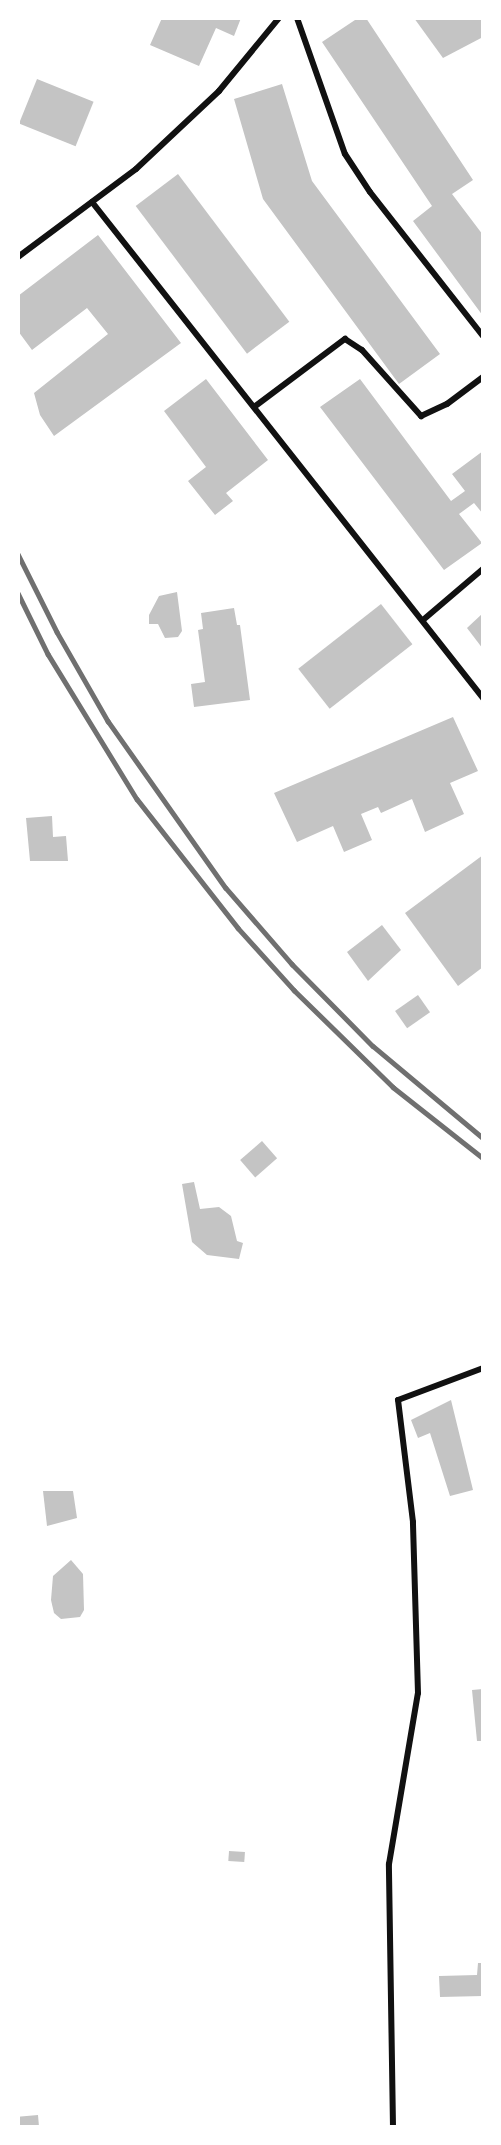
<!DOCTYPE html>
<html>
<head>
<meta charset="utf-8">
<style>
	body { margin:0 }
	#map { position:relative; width:501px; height:2145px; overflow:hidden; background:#fff; font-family:Overpass,sans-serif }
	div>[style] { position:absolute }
	.building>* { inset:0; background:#c4c4c4; transform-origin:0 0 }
	.minor>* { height:6px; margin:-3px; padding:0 3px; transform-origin:3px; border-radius:3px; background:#111 }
	.rail>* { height:4.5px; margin:-2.25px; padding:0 2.25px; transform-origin:2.25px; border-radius:2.25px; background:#707070 }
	span { translate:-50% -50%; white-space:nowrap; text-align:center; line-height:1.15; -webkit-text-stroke:6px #fff; paint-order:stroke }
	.frame { position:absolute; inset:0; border:20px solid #fff; pointer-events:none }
</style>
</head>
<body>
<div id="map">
	<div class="building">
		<div style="clip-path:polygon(162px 18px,241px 18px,234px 36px,216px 28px,199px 66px,150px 45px)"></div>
		<div style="clip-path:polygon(358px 18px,366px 18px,473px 180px,452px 194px,483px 235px,483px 316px,413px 221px,432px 206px,322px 42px)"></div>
		<div style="clip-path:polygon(414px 18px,483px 18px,483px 37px,443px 58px)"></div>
		<div style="left:37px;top:79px;width:61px;height:48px;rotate:22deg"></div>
		<div style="clip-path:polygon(282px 84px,312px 181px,440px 354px,399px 384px,263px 199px,234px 99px)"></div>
		<div style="left:178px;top:174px;width:185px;height:53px;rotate:53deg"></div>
		<div style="clip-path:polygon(98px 235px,181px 343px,54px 436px,40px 415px,34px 393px,108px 334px,87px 308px,32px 350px,18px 331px,18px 296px)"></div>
		<div style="clip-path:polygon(206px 379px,268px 460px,226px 493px,233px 501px,215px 515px,188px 481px,206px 467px,164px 411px)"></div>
		<div style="clip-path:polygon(360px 379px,451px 501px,465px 491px,452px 474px,483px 451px,483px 514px,474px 503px,459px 514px,482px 543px,444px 570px,320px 407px)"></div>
		<div style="clip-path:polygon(177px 592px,182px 631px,178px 637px,165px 638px,158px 624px,149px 624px,149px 615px,159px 596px)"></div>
		<div style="left:381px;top:604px;width:51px;height:105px;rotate:52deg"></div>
		<div style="clip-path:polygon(234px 608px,237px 625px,240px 625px,250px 700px,194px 707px,191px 684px,205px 682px,198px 630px,203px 629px,201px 613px)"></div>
		<div style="clip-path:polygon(483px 613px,483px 649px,467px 628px)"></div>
		<div style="clip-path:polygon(453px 717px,478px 771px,450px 783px,464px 814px,425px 832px,412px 799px,381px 813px,378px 807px,361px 814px,372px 840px,344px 852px,333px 826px,297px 842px,274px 793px)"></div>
		<div style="clip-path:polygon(52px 816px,53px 837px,66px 836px,68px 861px,30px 861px,26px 818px)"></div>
		<div style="clip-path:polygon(483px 855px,483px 967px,458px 986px,405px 913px)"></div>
		<div style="clip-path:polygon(382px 925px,401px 950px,368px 981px,347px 952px)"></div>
		<div style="left:418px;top:995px;width:21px;height:28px;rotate:55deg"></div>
		<div style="left:262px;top:1141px;width:23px;height:29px;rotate:49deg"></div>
		<div style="clip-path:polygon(194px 1182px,200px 1209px,219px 1207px,231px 1216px,237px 1241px,243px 1243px,239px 1259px,207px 1255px,192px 1242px,182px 1184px)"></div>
		<div style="clip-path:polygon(451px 1400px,473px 1490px,450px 1496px,430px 1433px,418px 1438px,411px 1420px)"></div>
		<div style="clip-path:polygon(43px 1491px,73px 1491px,77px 1518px,47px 1526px)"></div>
		<div style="clip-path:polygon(71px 1560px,83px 1574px,84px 1610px,80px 1617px,61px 1619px,54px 1613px,51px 1600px,53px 1576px)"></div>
		<div style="clip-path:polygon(483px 1689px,483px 1741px,477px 1741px,472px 1690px)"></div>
		<div style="left:229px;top:1851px;width:16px;height:10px;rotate:4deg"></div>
		<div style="clip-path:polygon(478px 1963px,483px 1963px,483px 1996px,440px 1997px,439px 1976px,477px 1975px)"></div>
		<div style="left:38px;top:2115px;width:12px;height:20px;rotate:85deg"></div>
	</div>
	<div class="minor">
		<div style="left:297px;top:18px;width:144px;rotate:70.6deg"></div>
		<div style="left:345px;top:154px;width:45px;rotate:56.7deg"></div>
		<div style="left:370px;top:192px;width:183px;rotate:51.9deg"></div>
		<div style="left:92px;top:202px;width:632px;rotate:51.75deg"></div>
		<div style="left:18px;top:257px;width:147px;rotate:-36.7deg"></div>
		<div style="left:136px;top:169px;width:114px;rotate:-43.2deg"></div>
		<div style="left:219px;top:91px;width:94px;rotate:-50.6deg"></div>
		<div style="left:254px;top:407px;width:114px;rotate:-36.8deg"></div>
		<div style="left:345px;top:339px;width:20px;rotate:33deg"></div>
		<div style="left:362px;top:350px;width:89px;rotate:48.2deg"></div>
		<div style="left:421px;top:416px;width:29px;rotate:-25deg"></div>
		<div style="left:447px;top:404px;width:45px;rotate:-36.9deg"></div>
		<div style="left:423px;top:620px;width:79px;rotate:-40.4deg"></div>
		<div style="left:393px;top:2127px;width:263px;rotate:-90.9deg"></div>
		<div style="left:389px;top:1864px;width:173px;rotate:-80.4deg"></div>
		<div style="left:418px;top:1693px;width:171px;rotate:-91.7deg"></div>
		<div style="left:413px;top:1522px;width:123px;rotate:-97deg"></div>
		<div style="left:398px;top:1400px;width:91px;rotate:-20.6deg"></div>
	</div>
	<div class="rail">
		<div style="left:18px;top:554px;width:87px;rotate:63.4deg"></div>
		<div style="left:57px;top:632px;width:103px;rotate:60.2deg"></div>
		<div style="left:108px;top:721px;width:204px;rotate:54.8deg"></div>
		<div style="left:226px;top:888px;width:101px;rotate:49deg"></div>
		<div style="left:292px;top:964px;width:115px;rotate:45.4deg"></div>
		<div style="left:373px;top:1046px;width:143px;rotate:39.9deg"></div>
		<div style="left:18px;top:593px;width:68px;rotate:63.8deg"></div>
		<div style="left:48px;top:654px;width:170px;rotate:58.5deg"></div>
		<div style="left:137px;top:799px;width:164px;rotate:51.9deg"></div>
		<div style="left:238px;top:928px;width:84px;rotate:47.9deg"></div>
		<div style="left:294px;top:990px;width:139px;rotate:44.4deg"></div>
		<div style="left:393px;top:1087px;width:115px;rotate:38.3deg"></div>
	</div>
	<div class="frame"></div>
</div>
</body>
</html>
